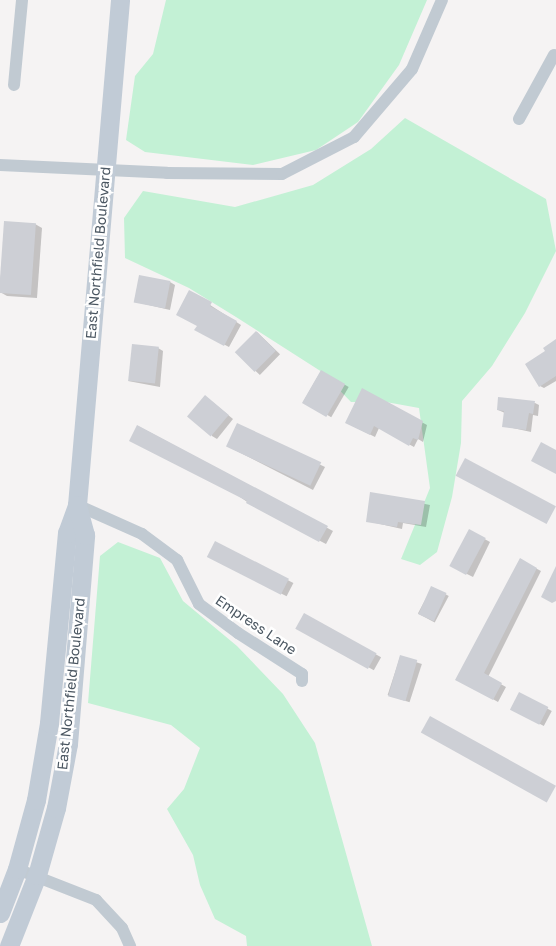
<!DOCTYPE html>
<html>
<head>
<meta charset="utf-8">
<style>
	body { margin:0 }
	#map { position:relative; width:556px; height:946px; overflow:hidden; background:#f5f3f3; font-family:"Golos Text",sans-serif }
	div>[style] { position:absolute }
	.green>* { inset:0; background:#c3f1d5 }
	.shadow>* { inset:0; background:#0003; transform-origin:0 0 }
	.building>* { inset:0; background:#cdcfd5; transform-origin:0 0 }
	.minor>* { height:12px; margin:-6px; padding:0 6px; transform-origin:6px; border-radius:6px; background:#c1cad2 }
	.secondary>* { height:19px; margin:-9.5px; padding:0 9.5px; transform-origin:9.5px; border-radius:9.5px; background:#c1cbd6 }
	span { translate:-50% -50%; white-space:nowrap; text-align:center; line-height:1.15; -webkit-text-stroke:5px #fff; paint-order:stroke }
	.street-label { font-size:14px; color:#4a5661 }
</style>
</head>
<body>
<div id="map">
	<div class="green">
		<div style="clip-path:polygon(166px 0,427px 0,399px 65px,358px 122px,316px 150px,253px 165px,145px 152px,126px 140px,135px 76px,153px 54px)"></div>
		<div style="clip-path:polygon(405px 118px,546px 199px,556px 251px,525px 313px,492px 366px,462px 401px,461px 443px,452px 497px,437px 552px,420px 565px,401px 559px,430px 488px,419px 408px,386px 402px,351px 402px,322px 372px,236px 317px,189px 288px,125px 258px,124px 218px,143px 191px,235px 207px,313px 185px,371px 149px)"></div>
		<div style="clip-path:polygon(118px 542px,160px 558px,183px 601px,237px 646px,283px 694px,315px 743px,372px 946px,247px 946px,246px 936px,215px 919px,200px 885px,193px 855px,167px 809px,184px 789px,200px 748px,171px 725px,88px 703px,100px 556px)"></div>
	</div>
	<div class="shadow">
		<div style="clip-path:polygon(5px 222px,35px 224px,42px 228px,37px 298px,7px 296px,0 292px)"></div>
		<div style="clip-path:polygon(170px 282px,175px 285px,170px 310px,136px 302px)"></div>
		<div style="clip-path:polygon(190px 292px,241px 325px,229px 347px,196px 330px,198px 325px)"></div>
		<div style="left:257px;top:332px;width:32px;height:29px;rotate:44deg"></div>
		<div style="clip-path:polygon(556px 343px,556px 381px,544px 388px,540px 386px,547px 352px)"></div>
		<div style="clip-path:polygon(158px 348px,163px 351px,160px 387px,128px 381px)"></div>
		<div style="left:321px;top:371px;width:32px;height:35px;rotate:30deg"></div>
		<div style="clip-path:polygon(362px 390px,427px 425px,423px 442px,418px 439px,414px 447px,379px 428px,375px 437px,351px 425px)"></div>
		<div style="clip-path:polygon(210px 400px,233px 419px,217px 439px,212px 436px)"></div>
		<div style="clip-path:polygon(535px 403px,539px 405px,538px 416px,533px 415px,531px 432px,503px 426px,505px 413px,498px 410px)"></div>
		<div style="clip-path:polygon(237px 425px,325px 467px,313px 490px,233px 449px)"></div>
		<div style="clip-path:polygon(138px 426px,333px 531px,326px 544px,253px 506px)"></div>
		<div style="clip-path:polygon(371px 493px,430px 505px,426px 527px,403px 523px,402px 529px,367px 521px)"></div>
		<div style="clip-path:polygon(470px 531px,490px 542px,473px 577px,457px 569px)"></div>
		<div style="left:215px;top:543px;width:88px;height:15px;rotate:27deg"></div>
		<div style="clip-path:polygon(520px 560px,541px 571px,488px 677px,506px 687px,498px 702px,457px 679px)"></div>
		<div style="left:432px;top:587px;width:19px;height:30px;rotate:28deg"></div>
		<div style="left:305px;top:615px;width:87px;height:15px;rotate:29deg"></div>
		<div style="left:400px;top:657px;width:23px;height:40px;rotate:18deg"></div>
		<div style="left:520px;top:694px;width:36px;height:17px;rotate:28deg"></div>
	</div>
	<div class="building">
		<div style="left:4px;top:221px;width:32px;height:72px;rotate:4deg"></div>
		<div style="left:139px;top:275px;width:32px;height:28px;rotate:11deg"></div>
		<div style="clip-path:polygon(189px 290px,212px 302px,210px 306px,237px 321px,224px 346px,194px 330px,197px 326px,176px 315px)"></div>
		<div style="left:256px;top:331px;width:28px;height:30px;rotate:45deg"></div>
		<div style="clip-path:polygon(556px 339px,556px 376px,539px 387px,525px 364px,545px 351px,543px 348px)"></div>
		<div style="left:132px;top:344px;width:27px;height:37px;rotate:6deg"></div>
		<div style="left:321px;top:370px;width:28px;height:38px;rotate:30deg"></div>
		<div style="clip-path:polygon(362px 388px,423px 421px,418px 440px,413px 438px,409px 446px,374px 426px,370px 435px,345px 423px)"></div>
		<div style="left:205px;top:395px;width:31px;height:28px;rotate:40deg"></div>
		<div style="clip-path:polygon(498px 397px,535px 401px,533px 414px,529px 413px,526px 430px,502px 427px,504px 411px,497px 410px)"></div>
		<div style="left:237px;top:423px;width:93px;height:26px;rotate:25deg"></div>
		<div style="clip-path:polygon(137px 425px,328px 526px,319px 542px,246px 503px,247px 501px,129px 441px)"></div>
		<div style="clip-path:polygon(541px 442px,556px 450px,556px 474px,531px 461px)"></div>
		<div style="left:465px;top:458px;width:103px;height:20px;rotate:28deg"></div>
		<div style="clip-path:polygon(370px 492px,425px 501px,421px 525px,398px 522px,397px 527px,366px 522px)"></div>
		<div style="left:469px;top:529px;width:19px;height:42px;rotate:28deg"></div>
		<div style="left:215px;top:541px;width:83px;height:18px;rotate:27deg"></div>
		<div style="clip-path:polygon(520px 558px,537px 568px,484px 673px,502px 683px,493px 700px,455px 680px)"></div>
		<div style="clip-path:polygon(556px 566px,556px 601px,552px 603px,541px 597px)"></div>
		<div style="left:431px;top:586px;width:17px;height:31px;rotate:24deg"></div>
		<div style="left:304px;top:613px;width:83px;height:18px;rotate:29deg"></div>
		<div style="left:400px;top:655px;width:18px;height:43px;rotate:16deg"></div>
		<div style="left:519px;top:692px;width:33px;height:20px;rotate:27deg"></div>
		<div style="left:430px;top:716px;width:144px;height:19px;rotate:29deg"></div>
	</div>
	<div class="minor">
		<div style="left:14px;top:85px;width:85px;rotate:-84.6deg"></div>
		<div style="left:519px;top:119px;width:73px;rotate:-61.3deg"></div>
		<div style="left:0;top:165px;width:167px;rotate:2.7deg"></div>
		<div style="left:167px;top:173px;width:115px;rotate:0.5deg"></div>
		<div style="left:282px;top:174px;width:81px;rotate:-27.2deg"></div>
		<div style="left:354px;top:137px;width:89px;rotate:-49.5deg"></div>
		<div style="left:412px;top:69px;width:75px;rotate:-66.5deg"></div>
		<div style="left:77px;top:505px;width:71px;rotate:24deg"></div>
		<div style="left:142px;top:534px;width:44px;rotate:36.6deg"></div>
		<div style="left:177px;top:560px;width:49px;rotate:63.4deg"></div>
		<div style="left:199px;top:604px;width:49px;rotate:36.6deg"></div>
		<div style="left:238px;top:633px;width:76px;rotate:32.6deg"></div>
		<div style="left:302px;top:674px;width:7px;rotate:90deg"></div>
		<div style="left:17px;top:869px;width:85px;rotate:21.4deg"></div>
		<div style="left:96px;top:900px;width:38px;rotate:47deg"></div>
		<div style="left:122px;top:928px;width:20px;rotate:66deg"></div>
	</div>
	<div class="secondary">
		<div style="left:0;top:913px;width:47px;rotate:-68.9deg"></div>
		<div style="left:17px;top:869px;width:72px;rotate:-74.6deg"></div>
		<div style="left:36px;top:800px;width:78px;rotate:-80.4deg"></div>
		<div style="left:49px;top:723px;width:191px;rotate:-84.6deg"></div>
		<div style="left:67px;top:533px;width:30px;rotate:-70deg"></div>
		<div style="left:77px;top:505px;width:507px;rotate:-85.13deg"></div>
		<div style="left:9px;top:946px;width:76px;rotate:-68.5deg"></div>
		<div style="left:37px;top:875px;width:70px;rotate:-74.2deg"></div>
		<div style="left:56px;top:808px;width:65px;rotate:-79.4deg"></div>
		<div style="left:68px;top:744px;width:210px;rotate:-85.3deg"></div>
		<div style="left:85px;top:535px;width:31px;rotate:-105deg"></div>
	</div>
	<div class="street-label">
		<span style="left:98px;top:253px;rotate:-85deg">East Northfield Boulevard</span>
		<span style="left:256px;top:625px;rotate:34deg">Empress Lane</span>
		<span style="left:71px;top:684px;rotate:-84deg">East Northfield Boulevard</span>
	</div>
</div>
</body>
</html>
